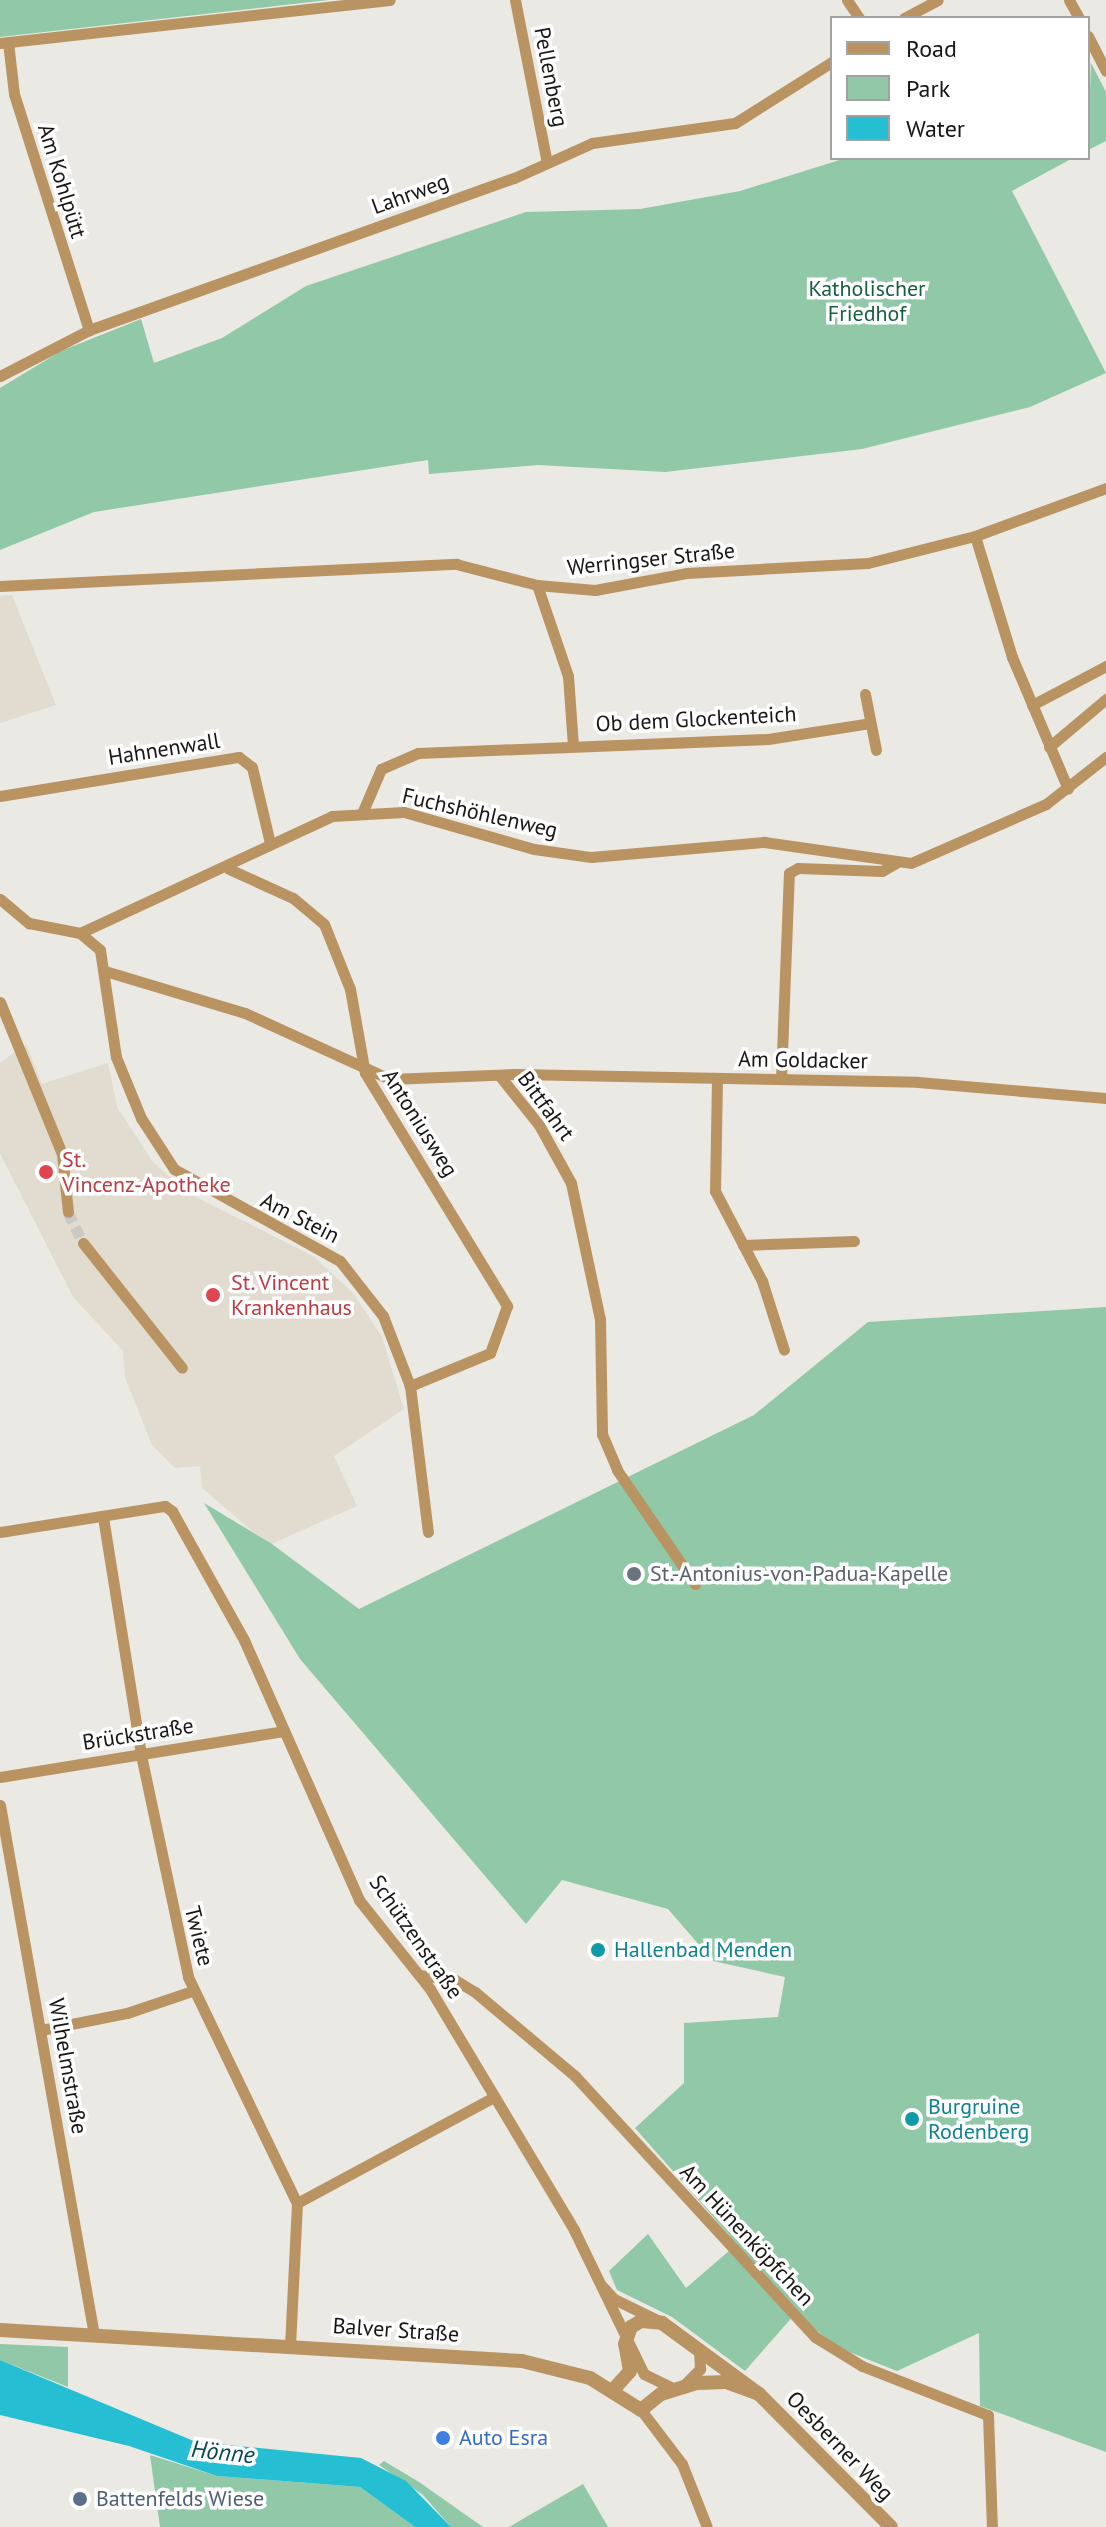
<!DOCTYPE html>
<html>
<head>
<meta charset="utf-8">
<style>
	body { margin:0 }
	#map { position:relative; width:1106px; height:2527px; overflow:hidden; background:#ebe9e4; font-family:"PT Sans",sans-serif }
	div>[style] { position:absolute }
	.built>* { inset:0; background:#e1dbd0 }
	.green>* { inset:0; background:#90c8a8 }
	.water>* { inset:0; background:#26bed3 }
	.minor-tunnel>* { height:11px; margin-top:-5.5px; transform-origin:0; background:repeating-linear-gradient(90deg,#cbc9c5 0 11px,transparent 0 16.5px) }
	.minor>* { height:11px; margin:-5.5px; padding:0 5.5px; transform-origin:5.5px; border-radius:5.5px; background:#b99361 }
	.tertiary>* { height:14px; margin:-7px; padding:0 7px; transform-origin:7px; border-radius:7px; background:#b99361 }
	.dots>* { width:22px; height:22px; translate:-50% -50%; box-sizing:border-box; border:4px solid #fff; border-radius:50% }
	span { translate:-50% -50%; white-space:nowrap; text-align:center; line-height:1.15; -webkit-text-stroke:7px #fff; paint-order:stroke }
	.street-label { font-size:22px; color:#171615 }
	.park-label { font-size:22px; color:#145f3e }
	.health-label { font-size:22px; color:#be3a42 }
	.left { translate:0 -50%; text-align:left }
	.worship-label { font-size:22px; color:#5b616d }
	.culture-label { font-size:22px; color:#0d838f }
	.shop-label { font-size:22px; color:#366cbe }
	.service-label { font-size:22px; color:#4e5e75 }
	.water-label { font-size:24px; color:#05464f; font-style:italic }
	.legend { position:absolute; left:830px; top:16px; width:260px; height:144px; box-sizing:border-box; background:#fff; border:2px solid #a2a2a1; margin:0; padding:10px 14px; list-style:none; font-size:24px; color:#171615 }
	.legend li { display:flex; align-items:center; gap:16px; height:40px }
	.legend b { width:40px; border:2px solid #a2a2a1 }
</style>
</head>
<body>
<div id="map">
	<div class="built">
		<div style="clip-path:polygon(12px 595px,56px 705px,0 723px,0 596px)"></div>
		<div style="clip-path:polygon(26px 1044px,42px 1084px,108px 1063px,117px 1107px,153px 1162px,190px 1194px,313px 1256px,353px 1293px,382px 1337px,404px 1409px,334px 1456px,357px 1506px,269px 1545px,202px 1488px,200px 1466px,175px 1468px,152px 1445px,125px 1377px,123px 1351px,73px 1297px,0 1153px,0 1063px)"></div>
	</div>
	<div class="green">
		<div style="clip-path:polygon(0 0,329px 0,0 37px)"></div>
		<div style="clip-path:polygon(1091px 63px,1106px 92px,1106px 141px,1088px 150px)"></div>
		<div style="clip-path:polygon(846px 158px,1073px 158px,1012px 191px,1106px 373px,1030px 407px,862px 449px,665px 472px,538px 465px,429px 474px,428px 460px,94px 512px,0 550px,0 388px,61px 351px,141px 319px,154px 363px,222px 338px,306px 286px,526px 212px,640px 209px,740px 191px)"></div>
		<div style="clip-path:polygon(1106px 1307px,1106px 2452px,980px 2406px,979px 2333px,897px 2371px,839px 2348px,795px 2314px,745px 2371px,672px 2317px,617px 2290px,609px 2271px,648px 2234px,686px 2288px,737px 2244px,635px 2128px,684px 2083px,684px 2023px,778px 2017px,785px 1977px,713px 1961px,668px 1909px,562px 1880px,526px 1924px,300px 1659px,204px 1503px,272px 1544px,359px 1609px,754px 1415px,868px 1322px)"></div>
		<div style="clip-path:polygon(0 2344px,68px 2347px,68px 2387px,0 2360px)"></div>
		<div style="clip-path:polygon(150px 2455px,217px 2476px,360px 2487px,415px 2527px,160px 2527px)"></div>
		<div style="clip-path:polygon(384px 2461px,419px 2482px,483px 2527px,451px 2527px,423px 2495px,379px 2465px)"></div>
		<div style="clip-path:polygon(583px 2484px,608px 2527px,509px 2527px)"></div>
	</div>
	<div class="water">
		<div style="clip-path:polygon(0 2360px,196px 2442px,361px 2458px,406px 2481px,451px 2527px,415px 2527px,360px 2487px,217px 2476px,129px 2446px,0 2415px)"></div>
	</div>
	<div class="minor-tunnel">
		<div style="left:68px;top:1212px;width:34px;rotate:64deg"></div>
	</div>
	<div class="minor">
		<div style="left:515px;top:0;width:166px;rotate:78.9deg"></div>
		<div style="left:847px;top:0;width:22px;rotate:56deg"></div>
		<div style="left:1069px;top:0;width:21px;rotate:61deg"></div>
		<div style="left:904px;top:18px;width:38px;rotate:-28deg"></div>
		<div style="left:1088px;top:36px;width:39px;rotate:63deg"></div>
		<div style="left:8px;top:42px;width:52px;rotate:83.4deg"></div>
		<div style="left:14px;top:94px;width:248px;rotate:72.4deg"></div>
		<div style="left:0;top:43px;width:392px;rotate:-6.3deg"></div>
		<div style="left:0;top:376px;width:100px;rotate:-27.3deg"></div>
		<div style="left:89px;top:330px;width:451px;rotate:-19.7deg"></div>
		<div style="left:514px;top:178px;width:85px;rotate:-24.2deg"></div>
		<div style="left:592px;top:143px;width:144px;rotate:-8deg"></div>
		<div style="left:735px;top:123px;width:115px;rotate:-32.2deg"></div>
		<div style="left:975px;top:536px;width:127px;rotate:73deg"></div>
		<div style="left:1012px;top:657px;width:143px;rotate:67deg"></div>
		<div style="left:537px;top:585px;width:96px;rotate:71.2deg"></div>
		<div style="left:568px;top:676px;width:70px;rotate:85.9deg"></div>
		<div style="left:0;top:586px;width:457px;rotate:-2.8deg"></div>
		<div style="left:456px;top:564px;width:84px;rotate:14.5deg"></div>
		<div style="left:537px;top:585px;width:58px;rotate:4.9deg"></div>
		<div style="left:595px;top:590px;width:94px;rotate:-10.5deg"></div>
		<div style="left:687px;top:573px;width:181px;rotate:-3.2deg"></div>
		<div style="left:868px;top:563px;width:110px;rotate:-14.2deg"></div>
		<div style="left:975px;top:536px;width:140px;rotate:-20.1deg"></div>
		<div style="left:865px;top:694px;width:57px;rotate:78.9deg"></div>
		<div style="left:1032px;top:705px;width:84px;rotate:-27.8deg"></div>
		<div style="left:1049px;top:747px;width:75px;rotate:-40.1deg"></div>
		<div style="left:0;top:796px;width:242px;rotate:-9.3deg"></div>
		<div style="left:239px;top:757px;width:16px;rotate:38deg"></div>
		<div style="left:252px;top:767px;width:78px;rotate:76.7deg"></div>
		<div style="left:363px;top:811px;width:46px;rotate:-66.8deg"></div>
		<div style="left:381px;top:769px;width:40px;rotate:-23.4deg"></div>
		<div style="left:418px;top:753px;width:350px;rotate:-2.3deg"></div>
		<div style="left:768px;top:739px;width:103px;rotate:-8.9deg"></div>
		<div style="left:229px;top:869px;width:70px;rotate:24.4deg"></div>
		<div style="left:293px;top:898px;width:40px;rotate:40deg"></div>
		<div style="left:324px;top:924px;width:70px;rotate:68.2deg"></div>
		<div style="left:350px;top:989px;width:85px;rotate:79.9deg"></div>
		<div style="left:365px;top:1073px;width:273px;rotate:58.6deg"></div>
		<div style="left:507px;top:1306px;width:50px;rotate:109.9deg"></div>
		<div style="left:490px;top:1353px;width:87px;rotate:157.6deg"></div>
		<div style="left:0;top:899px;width:38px;rotate:40deg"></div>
		<div style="left:29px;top:923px;width:52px;rotate:11.1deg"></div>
		<div style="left:80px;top:933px;width:26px;rotate:40deg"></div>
		<div style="left:100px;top:950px;width:108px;rotate:81.5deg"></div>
		<div style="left:116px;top:1057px;width:66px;rotate:67.7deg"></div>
		<div style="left:141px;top:1118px;width:61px;rotate:57.1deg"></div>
		<div style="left:174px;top:1169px;width:190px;rotate:29deg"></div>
		<div style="left:340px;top:1261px;width:70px;rotate:52deg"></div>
		<div style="left:383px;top:1316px;width:75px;rotate:68.9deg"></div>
		<div style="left:410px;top:1386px;width:147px;rotate:83deg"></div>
		<div style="left:80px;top:933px;width:278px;rotate:-24.9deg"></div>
		<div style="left:332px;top:816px;width:72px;rotate:-3.2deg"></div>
		<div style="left:404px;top:812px;width:135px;rotate:15.9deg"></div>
		<div style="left:534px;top:849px;width:58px;rotate:8deg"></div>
		<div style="left:591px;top:857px;width:174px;rotate:-5deg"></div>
		<div style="left:764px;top:842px;width:148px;rotate:8.1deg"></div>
		<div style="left:911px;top:863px;width:147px;rotate:-23.6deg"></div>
		<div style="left:1046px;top:804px;width:76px;rotate:-38.1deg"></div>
		<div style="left:105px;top:971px;width:146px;rotate:16.7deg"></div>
		<div style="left:245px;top:1013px;width:159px;rotate:24.5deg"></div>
		<div style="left:390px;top:1079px;width:126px;rotate:-2.3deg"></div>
		<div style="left:516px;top:1074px;width:402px;rotate:1.1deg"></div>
		<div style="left:918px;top:1082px;width:189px;rotate:4.9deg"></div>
		<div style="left:0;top:1002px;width:164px;rotate:67.8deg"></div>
		<div style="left:62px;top:1154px;width:58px;rotate:84.1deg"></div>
		<div style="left:499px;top:1075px;width:64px;rotate:51.3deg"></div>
		<div style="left:539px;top:1125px;width:66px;rotate:61.1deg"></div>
		<div style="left:571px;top:1183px;width:139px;rotate:78deg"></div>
		<div style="left:600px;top:1319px;width:115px;rotate:89deg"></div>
		<div style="left:602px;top:1434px;width:39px;rotate:67deg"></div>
		<div style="left:617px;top:1470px;width:138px;rotate:55.6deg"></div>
		<div style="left:717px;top:1078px;width:113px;rotate:91deg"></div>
		<div style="left:715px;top:1191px;width:102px;rotate:62.4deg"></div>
		<div style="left:762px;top:1281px;width:72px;rotate:72.3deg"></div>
		<div style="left:781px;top:1079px;width:206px;rotate:-87.8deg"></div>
		<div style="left:789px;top:873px;width:10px;rotate:-29deg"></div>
		<div style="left:798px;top:868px;width:84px;rotate:2deg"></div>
		<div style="left:882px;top:871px;width:16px;rotate:-30deg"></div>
		<div style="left:83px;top:1243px;width:159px;rotate:51.6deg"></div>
		<div style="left:743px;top:1245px;width:111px;rotate:-2.1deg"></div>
		<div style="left:103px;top:1517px;width:241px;rotate:80.9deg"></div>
		<div style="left:141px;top:1755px;width:227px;rotate:78deg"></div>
		<div style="left:188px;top:1977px;width:251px;rotate:64.3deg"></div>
		<div style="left:297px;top:2203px;width:143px;rotate:92.8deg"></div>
		<div style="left:0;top:1532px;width:167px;rotate:-9deg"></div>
		<div style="left:165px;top:1506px;width:9px;rotate:36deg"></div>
		<div style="left:172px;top:1511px;width:148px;rotate:60.8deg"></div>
		<div style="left:244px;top:1640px;width:284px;rotate:66.1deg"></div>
		<div style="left:359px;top:1900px;width:114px;rotate:51.4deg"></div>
		<div style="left:430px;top:1989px;width:281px;rotate:59.1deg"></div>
		<div style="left:574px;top:2230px;width:160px;rotate:64.1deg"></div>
		<div style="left:644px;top:2374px;width:34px;rotate:26deg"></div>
		<div style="left:0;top:1777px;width:287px;rotate:-9.2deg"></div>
		<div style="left:0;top:1805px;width:538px;rotate:79.94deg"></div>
		<div style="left:419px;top:1975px;width:36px;rotate:8deg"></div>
		<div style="left:455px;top:1980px;width:23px;rotate:31deg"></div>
		<div style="left:475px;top:1992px;width:131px;rotate:40deg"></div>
		<div style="left:575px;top:2076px;width:355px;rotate:47.4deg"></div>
		<div style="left:815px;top:2337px;width:55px;rotate:31.7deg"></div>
		<div style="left:862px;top:2366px;width:135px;rotate:21.3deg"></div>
		<div style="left:988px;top:2415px;width:112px;rotate:88deg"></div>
		<div style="left:41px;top:2030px;width:88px;rotate:-11.2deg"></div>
		<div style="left:127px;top:2013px;width:69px;rotate:-18.7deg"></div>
		<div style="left:297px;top:2203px;width:221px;rotate:-28.3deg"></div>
		<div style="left:601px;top:2285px;width:19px;rotate:47deg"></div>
		<div style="left:614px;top:2299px;width:48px;rotate:26deg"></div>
		<div style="left:684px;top:2385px;width:23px;rotate:-45deg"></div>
		<div style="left:700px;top:2369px;width:20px;rotate:-93deg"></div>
		<div style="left:641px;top:2410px;width:68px;rotate:52.8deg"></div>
		<div style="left:682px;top:2464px;width:68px;rotate:68.4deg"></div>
	</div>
	<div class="tertiary">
		<div style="left:0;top:2330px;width:523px;rotate:3.4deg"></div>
		<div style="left:522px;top:2361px;width:70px;rotate:14deg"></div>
		<div style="left:590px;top:2378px;width:60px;rotate:32.1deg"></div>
		<div style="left:641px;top:2410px;width:26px;rotate:-39deg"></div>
		<div style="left:661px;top:2394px;width:38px;rotate:-17deg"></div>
		<div style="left:697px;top:2383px;width:29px;rotate:-2deg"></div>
		<div style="left:726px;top:2382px;width:35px;rotate:20deg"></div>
		<div style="left:614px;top:2389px;width:24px;rotate:-48deg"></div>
		<div style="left:630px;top:2371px;width:27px;rotate:-100deg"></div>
		<div style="left:625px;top:2344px;width:18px;rotate:-71deg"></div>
		<div style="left:631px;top:2327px;width:12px;rotate:-31deg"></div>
		<div style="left:641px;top:2321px;width:21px;rotate:5deg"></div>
		<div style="left:662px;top:2323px;width:120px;rotate:36.2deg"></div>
		<div style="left:759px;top:2394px;width:187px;rotate:45.2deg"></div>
	</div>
	<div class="dots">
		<div style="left:46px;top:1172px;background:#e0444e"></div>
		<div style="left:213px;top:1295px;background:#e0444e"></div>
		<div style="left:634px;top:1574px;background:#6b7280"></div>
		<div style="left:598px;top:1950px;background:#0f9aa8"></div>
		<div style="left:912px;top:2119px;background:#0f9aa8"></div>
		<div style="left:443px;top:2438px;background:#3f7fe0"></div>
		<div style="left:80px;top:2499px;background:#5c6f8a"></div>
	</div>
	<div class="street-label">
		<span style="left:551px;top:77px;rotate:79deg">Pellenberg</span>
		<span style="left:62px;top:181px;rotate:73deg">Am Kohlpütt</span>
		<span style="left:410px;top:194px;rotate:-20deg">Lahrweg</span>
		<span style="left:651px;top:559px;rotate:-6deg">Werringser Straße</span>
		<span style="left:696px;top:719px;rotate:-3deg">Ob dem Glockenteich</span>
		<span style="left:164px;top:749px;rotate:-9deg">Hahnenwall</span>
		<span style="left:480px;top:813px;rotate:13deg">Fuchshöhlenweg</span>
		<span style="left:803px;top:1060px;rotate:1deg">Am Goldacker</span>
		<span style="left:546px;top:1106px;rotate:54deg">Bittfahrt</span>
		<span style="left:420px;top:1123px;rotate:58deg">Antoniusweg</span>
		<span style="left:300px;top:1218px;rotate:27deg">Am Stein</span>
		<span style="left:138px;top:1734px;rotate:-9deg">Brückstraße</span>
		<span style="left:199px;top:1936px;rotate:76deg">Twiete</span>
		<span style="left:416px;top:1937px;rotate:55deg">Schützenstraße</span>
		<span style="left:68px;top:2066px;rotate:80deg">Wilhelmstraße</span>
		<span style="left:747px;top:2235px;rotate:47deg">Am Hünenköpfchen</span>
		<span style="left:396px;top:2330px;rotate:4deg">Balver Straße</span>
		<span style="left:840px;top:2446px;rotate:46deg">Oesberner Weg</span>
	</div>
	<div class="park-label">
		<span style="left:867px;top:301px">Katholischer<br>Friedhof</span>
	</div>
	<div class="health-label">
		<span class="left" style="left:62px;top:1172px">St.<br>Vincenz-Apotheke</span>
		<span class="left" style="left:231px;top:1295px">St. Vincent<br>Krankenhaus</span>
	</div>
	<div class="worship-label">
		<span class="left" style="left:650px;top:1574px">St.-Antonius-von-Padua-Kapelle</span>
	</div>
	<div class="culture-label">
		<span class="left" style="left:614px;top:1950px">Hallenbad Menden</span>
		<span class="left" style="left:928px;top:2119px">Burgruine<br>Rodenberg</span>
	</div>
	<div class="shop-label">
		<span class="left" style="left:459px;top:2438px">Auto Esra</span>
	</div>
	<div class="service-label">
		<span class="left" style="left:96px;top:2499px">Battenfelds Wiese</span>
	</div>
	<div class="water-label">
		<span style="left:223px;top:2452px;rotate:6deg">Hönne</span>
	</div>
	<ul class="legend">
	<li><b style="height:10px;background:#b99361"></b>Road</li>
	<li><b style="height:22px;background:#90c8a8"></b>Park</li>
	<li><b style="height:22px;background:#26bed3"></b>Water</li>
	</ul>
</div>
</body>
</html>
